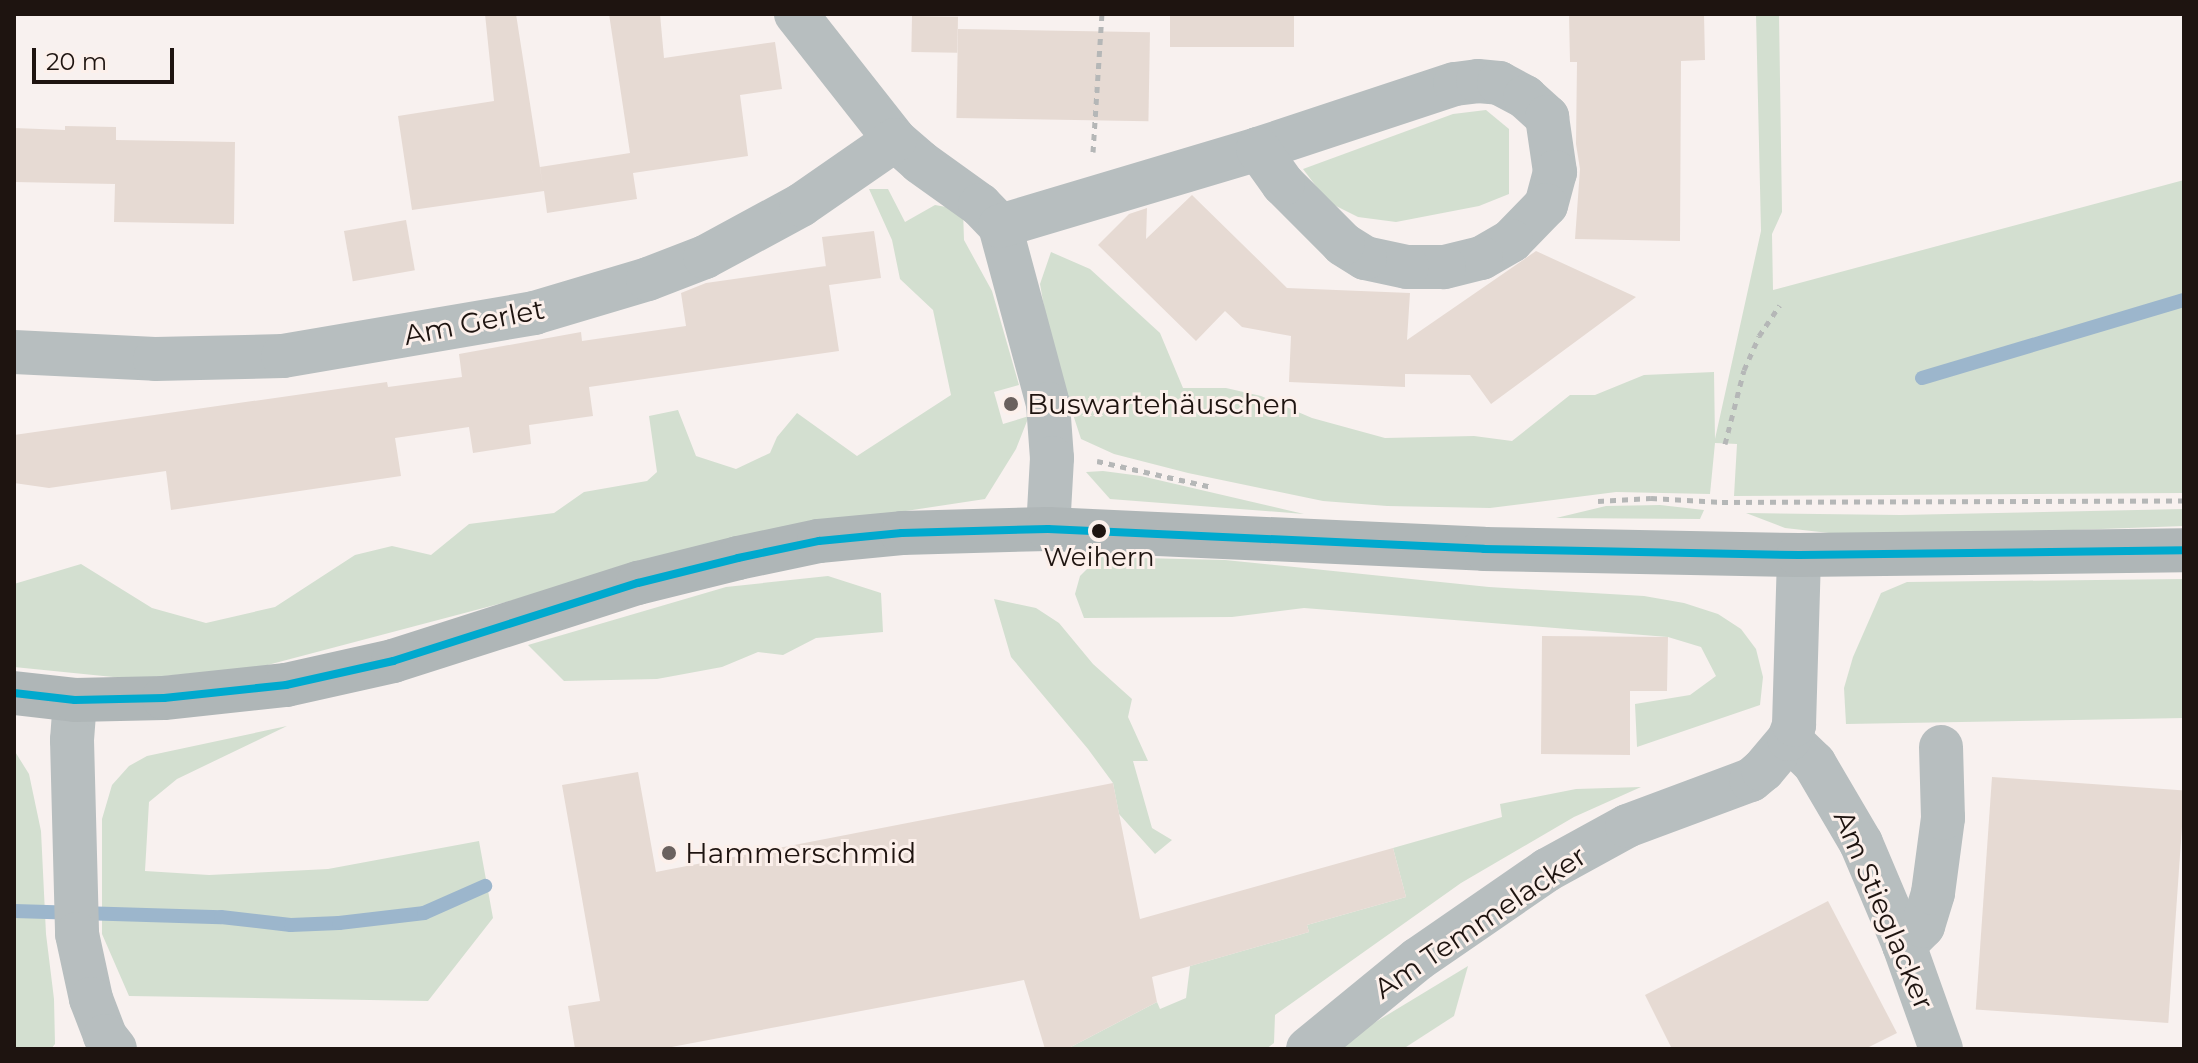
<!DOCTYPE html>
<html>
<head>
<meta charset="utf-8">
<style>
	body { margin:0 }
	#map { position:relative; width:2198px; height:1063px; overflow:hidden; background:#f8f1ef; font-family:Montserrat,sans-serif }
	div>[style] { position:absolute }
	.green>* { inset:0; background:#d3dfd0 }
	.stream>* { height:14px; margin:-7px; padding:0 7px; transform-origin:7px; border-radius:7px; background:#9cb6cc }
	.building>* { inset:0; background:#e6dad3; transform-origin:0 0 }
	.path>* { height:5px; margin-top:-2.5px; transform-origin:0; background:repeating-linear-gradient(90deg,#b5b7b7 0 6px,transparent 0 12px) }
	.minor>* { height:44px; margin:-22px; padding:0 22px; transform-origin:22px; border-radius:22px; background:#b7bebf }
	.major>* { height:44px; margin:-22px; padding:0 22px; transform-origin:22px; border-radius:22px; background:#afb6b7 }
	.bus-1>* { height:8px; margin:-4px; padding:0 4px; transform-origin:4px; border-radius:4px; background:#00a9ce }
	.dots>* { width:22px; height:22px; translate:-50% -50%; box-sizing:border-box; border:4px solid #fcf0eb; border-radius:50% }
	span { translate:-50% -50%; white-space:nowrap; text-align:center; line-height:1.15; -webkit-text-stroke:6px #fcf0eb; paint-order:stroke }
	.bus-label { font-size:26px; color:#1e1410 }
	.street-label { font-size:28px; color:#1e1410 }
	.poi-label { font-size:28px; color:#1e1410 }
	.left { translate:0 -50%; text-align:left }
	.frame { position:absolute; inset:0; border:16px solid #1e1410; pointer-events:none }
	.scale { position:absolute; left:32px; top:48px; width:142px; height:36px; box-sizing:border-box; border:4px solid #1e1410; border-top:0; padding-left:10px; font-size:24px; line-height:28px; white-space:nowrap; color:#1e1410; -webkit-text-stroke:6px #fcf0eb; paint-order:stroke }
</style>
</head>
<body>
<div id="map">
	<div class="green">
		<div style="clip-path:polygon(1756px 14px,1779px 14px,1782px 212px,1772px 234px,1773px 290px,2184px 180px,2184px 493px,1734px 496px,1737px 444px,1715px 443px,1710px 494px,1616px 492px,1490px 508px,1387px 506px,1323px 501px,1188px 473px,1114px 454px,1081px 439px,1051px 347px,1040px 284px,1051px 252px,1090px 269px,1160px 333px,1183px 388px,1226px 388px,1261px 396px,1312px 418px,1385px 438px,1474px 436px,1512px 441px,1570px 395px,1595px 395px,1644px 375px,1714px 372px,1715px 439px,1761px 231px)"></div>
		<div style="clip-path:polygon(1486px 110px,1509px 129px,1509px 194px,1479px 206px,1396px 222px,1358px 217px,1328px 202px,1303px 169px,1453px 114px)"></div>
		<div style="clip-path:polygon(869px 189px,888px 189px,905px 222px,935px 205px,963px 210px,964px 240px,992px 291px,1019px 385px,994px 392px,1003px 424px,1029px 416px,1016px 449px,985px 499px,886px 514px,677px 557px,260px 667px,133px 679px,14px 667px,14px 584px,81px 564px,152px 608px,206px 623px,275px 607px,355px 555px,392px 546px,431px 555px,469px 524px,554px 513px,584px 492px,647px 481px,657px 472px,649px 416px,678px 410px,696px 456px,736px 469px,770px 453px,777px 437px,797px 413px,857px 456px,951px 395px,933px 310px,900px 279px,892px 240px)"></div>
		<div style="clip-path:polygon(1103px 471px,1141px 476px,1304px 514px,1110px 499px,1086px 472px)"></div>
		<div style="clip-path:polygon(1660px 505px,1704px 510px,1700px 519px,1556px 518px,1606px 506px)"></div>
		<div style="clip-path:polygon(2184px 509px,2184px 526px,1967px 534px,1847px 535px,1785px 528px,1746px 513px,1900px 515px)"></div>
		<div style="clip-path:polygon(1099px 557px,1225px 560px,1489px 587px,1644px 596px,1684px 603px,1718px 614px,1741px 629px,1756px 649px,1763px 677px,1760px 705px,1637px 747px,1635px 704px,1690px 695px,1716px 676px,1701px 647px,1668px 637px,1304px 608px,1232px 617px,1084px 618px,1075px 594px,1080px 576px)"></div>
		<div style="clip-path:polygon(828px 576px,881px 593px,883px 632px,816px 638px,783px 655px,758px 652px,722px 667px,657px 679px,564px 681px,528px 645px,726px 587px)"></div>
		<div style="clip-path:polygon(2184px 579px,2184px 718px,1846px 724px,1844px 688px,1853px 657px,1881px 593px,1907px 582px)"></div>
		<div style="clip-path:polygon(994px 599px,1036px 608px,1059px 623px,1093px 664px,1132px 699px,1128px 717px,1148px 761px,1133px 761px,1152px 828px,1172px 840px,1155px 854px,1119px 814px,1113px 783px,1088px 749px,1011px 657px)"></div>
		<div style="clip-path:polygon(287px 726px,177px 779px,149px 802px,145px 871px,209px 875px,328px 869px,479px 841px,493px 918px,428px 1001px,129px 996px,102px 934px,102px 819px,112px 785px,129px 766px,147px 756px)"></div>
		<div style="clip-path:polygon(14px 750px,29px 774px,41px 831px,46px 934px,54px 999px,55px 1044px,51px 1049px,14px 1049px)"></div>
		<div style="clip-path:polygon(1641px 787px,1574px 817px,1461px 883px,1275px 1015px,1274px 1043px,1266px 1049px,1067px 1049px,1157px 1002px,1160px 1009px,1186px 998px,1190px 966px,1309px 932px,1307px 925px,1406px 897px,1393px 848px,1502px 817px,1500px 804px,1576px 789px)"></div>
		<div style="clip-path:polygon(1468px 966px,1454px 1016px,1403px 1049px,1331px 1049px)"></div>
	</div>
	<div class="stream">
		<div style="left:1922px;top:378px;width:273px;rotate:-16.6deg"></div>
		<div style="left:14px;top:911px;width:207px;rotate:1.7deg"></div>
		<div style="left:221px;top:917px;width:70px;rotate:6.5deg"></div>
		<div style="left:291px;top:925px;width:48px;rotate:-2.4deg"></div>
		<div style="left:339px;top:923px;width:86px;rotate:-6.7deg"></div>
		<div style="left:424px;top:913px;width:67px;rotate:-23.9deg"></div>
	</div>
	<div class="building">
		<div style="clip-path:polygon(485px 14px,516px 14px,543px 187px,540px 167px,630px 153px,609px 14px,660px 14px,664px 58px,775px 42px,782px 89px,740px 95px,748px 156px,633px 173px,637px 199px,547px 213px,544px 191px,412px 210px,398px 116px,494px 101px)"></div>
		<div style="left:1170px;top:14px;width:124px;height:33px"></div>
		<div style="clip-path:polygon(1569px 14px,1704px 14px,1705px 60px,1681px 61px,1680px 241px,1575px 239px,1580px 169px,1576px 144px,1577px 62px,1570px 62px)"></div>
		<div style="left:912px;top:16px;width:46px;height:36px;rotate:1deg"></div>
		<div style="left:958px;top:29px;width:192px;height:89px;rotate:1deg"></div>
		<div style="clip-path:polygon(65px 126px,116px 127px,116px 140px,235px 142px,234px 224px,114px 222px,115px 184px,14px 182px,14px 128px,65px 130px)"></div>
		<div style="clip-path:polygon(1192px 195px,1287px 288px,1410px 293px,1407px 340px,1536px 251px,1636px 297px,1491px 404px,1470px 375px,1405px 374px,1405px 387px,1289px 382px,1291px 336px,1242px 327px,1225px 311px,1196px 341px,1098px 245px,1129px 214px,1147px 208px,1146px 239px)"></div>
		<div style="left:406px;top:220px;width:51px;height:63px;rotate:80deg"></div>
		<div style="clip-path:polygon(874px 231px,881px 278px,829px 285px,839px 351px,589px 387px,593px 416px,529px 425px,531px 444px,473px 453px,469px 427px,395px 438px,401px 476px,171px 510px,166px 471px,49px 488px,14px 483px,14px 435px,387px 382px,388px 387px,462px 377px,459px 354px,581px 332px,582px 341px,686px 326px,681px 293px,706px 283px,826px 266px,827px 275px,822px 237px)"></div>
		<div style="clip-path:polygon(1542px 636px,1668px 637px,1667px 691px,1630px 691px,1630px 755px,1541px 754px)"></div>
		<div style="clip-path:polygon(638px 772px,656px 872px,1113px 783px,1140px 919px,1393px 848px,1406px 897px,1307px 925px,1309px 932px,1152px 977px,1157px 1002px,1067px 1049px,1045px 1049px,1024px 980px,661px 1049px,575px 1049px,568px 1006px,600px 1001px,562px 785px)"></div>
		<div style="left:1992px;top:777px;width:193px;height:233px;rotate:4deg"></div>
		<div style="clip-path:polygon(1828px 901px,1897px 1033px,1865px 1049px,1672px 1049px,1645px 995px)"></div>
	</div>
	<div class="path">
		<div style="left:1093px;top:152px;width:138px;rotate:-86.3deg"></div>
		<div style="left:1725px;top:444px;width:76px;rotate:-75.6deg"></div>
		<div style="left:1744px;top:370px;width:37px;rotate:-66deg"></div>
		<div style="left:1759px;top:336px;width:37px;rotate:-56deg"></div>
		<div style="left:1097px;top:461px;width:118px;rotate:12.7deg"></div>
		<div style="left:1598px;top:501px;width:53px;rotate:-3.2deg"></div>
		<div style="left:1651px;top:498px;width:71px;rotate:3.2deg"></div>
		<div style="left:1722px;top:502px;width:462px;rotate:-0.2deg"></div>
	</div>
	<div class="minor">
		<div style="left:796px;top:14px;width:160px;rotate:51.8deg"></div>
		<div style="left:895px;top:140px;width:33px;rotate:41deg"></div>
		<div style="left:920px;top:162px;width:74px;rotate:35.6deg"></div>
		<div style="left:980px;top:205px;width:29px;rotate:46deg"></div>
		<div style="left:1000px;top:226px;width:184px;rotate:74.9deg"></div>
		<div style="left:1048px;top:404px;width:54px;rotate:85.8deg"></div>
		<div style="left:1052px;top:458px;width:71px;rotate:93.2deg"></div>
		<div style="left:1000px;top:226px;width:269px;rotate:-16.6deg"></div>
		<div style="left:1258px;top:149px;width:207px;rotate:-18.3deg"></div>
		<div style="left:1455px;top:84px;width:23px;rotate:-7deg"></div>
		<div style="left:1478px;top:81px;width:21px;rotate:5deg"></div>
		<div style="left:1499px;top:83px;width:30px;rotate:28deg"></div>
		<div style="left:1525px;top:97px;width:30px;rotate:42deg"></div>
		<div style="left:1547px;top:117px;width:56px;rotate:81.7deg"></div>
		<div style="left:1555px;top:172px;width:34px;rotate:105deg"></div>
		<div style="left:1546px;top:205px;width:50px;rotate:134.2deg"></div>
		<div style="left:1511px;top:241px;width:34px;rotate:150deg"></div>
		<div style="left:1481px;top:258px;width:38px;rotate:166deg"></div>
		<div style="left:1444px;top:267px;width:37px;rotate:180deg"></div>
		<div style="left:1407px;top:267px;width:43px;rotate:-167.9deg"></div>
		<div style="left:1365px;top:258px;width:26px;rotate:-148deg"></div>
		<div style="left:1343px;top:244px;width:85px;rotate:-135deg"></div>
		<div style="left:1283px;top:184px;width:43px;rotate:-125.5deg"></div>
		<div style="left:14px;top:352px;width:141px;rotate:2.8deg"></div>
		<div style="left:155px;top:359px;width:128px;rotate:-1.3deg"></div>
		<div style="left:283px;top:356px;width:255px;rotate:-9.7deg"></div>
		<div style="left:534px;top:313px;width:119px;rotate:-16.6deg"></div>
		<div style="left:648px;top:279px;width:61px;rotate:-21.1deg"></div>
		<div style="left:705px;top:257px;width:109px;rotate:-28.4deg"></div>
		<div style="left:801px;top:205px;width:114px;rotate:-34.7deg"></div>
		<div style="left:75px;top:700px;width:40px;rotate:94.3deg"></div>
		<div style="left:72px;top:740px;width:194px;rotate:88.5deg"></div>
		<div style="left:77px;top:934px;width:66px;rotate:77.8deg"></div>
		<div style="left:91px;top:999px;width:40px;rotate:69deg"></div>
		<div style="left:105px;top:1036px;width:16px;rotate:52deg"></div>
		<div style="left:1789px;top:739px;width:35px;rotate:44deg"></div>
		<div style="left:1814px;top:763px;width:93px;rotate:59.6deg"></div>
		<div style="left:1861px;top:843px;width:111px;rotate:67.1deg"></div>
		<div style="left:1904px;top:945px;width:110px;rotate:70.4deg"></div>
		<div style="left:1904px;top:945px;width:27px;rotate:-45deg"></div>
		<div style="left:1923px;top:926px;width:34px;rotate:-73deg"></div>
		<div style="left:1933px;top:893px;width:76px;rotate:-82.4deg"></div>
		<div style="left:1943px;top:818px;width:71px;rotate:-91.6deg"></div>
		<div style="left:1308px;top:1049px;width:142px;rotate:-39.3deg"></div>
		<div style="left:1418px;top:959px;width:157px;rotate:-34.6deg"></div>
		<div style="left:1547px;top:870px;width:91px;rotate:-28.8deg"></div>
		<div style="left:1627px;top:826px;width:132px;rotate:-20.4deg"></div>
		<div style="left:1751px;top:780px;width:16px;rotate:-40deg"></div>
		<div style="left:1763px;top:770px;width:40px;rotate:-50deg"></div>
		<div style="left:1789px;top:739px;width:15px;rotate:-70deg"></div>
		<div style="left:1794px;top:725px;width:170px;rotate:-88.3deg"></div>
	</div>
	<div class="major">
		<div style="left:14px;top:693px;width:61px;rotate:6.5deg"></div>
		<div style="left:75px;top:700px;width:89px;rotate:-1.3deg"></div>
		<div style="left:164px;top:698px;width:123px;rotate:-6.1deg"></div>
		<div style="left:286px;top:685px;width:110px;rotate:-12.6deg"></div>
		<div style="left:393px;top:661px;width:257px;rotate:-17.7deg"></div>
		<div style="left:638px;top:583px;width:103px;rotate:-14deg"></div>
		<div style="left:738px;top:558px;width:83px;rotate:-11.9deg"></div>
		<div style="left:819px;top:541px;width:83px;rotate:-5.5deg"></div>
		<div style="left:902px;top:533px;width:146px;rotate:-1.6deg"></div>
		<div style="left:1048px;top:529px;width:436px;rotate:2.6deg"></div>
		<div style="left:1484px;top:549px;width:315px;rotate:1.1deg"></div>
		<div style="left:1799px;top:555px;width:385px;rotate:-0.7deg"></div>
	</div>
	<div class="bus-1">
		<div style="left:14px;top:693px;width:61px;rotate:6.5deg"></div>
		<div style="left:75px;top:700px;width:89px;rotate:-1.3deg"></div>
		<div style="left:164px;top:698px;width:123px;rotate:-6.1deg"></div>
		<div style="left:286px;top:685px;width:110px;rotate:-12.6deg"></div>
		<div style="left:393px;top:661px;width:257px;rotate:-17.7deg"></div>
		<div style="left:638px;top:583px;width:103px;rotate:-14deg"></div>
		<div style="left:738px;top:558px;width:83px;rotate:-11.9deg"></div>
		<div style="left:819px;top:541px;width:83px;rotate:-5.5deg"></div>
		<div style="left:902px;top:533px;width:146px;rotate:-1.6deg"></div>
		<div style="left:1048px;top:529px;width:436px;rotate:2.6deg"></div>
		<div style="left:1484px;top:549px;width:315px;rotate:1.1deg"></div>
		<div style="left:1799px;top:555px;width:385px;rotate:-0.7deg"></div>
	</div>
	<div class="dots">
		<div style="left:1011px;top:404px;background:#6a615e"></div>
		<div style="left:1099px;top:531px;background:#1e1410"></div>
		<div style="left:669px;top:853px;background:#6a615e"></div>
	</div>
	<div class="bus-label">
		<span style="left:1099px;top:558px">Weihern</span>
	</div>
	<div class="street-label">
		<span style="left:474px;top:322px;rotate:-11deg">Am Gerlet</span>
		<span style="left:1884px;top:910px;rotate:67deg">Am Stieglacker</span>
		<span style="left:1480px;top:922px;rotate:-34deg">Am Temmelacker</span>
	</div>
	<div class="poi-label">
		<span class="left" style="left:1027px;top:404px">Buswartehäuschen</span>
		<span class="left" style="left:685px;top:853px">Hammerschmid</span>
	</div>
	<div class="frame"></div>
	<div class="scale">20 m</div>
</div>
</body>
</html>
